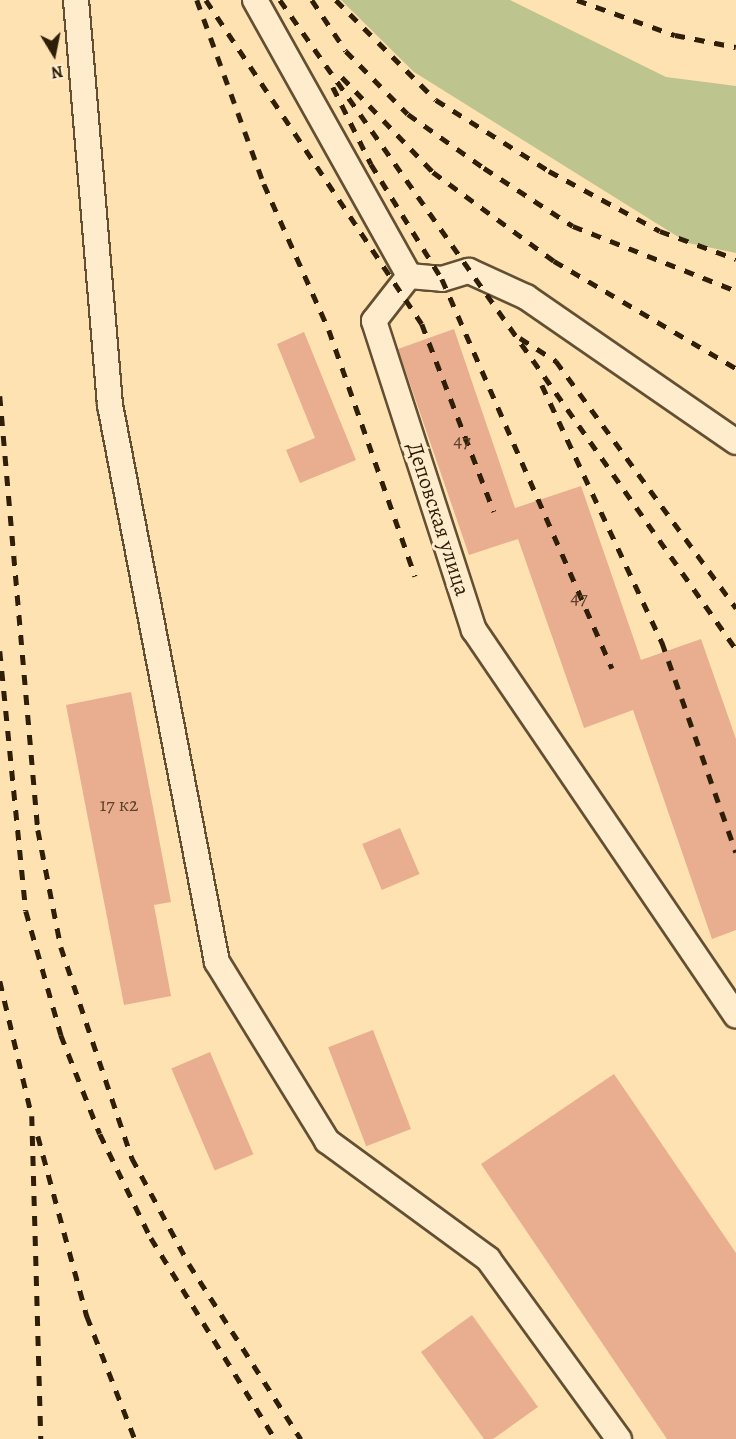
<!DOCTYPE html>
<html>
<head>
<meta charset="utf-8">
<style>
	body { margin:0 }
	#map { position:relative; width:736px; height:1439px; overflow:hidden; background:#fee2b2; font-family:Alegreya,serif }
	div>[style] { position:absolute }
	.green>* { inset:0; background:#bdc48e }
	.building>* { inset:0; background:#e9ae90; transform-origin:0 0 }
	.roads { filter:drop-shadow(2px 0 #634f32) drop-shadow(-2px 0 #634f32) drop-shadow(0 2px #634f32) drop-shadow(0 -2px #634f32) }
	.minor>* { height:24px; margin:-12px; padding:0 12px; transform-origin:12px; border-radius:12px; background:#feeccd }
	.rail>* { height:4.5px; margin-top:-2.25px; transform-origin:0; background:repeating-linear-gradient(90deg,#2f1e08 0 10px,transparent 0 20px) }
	span { translate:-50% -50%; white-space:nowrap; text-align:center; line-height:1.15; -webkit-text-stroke:6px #feeccd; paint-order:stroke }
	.number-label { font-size:20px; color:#5e422a }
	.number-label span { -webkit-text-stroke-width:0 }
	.street-label { font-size:22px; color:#2f1e08 }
	.north { position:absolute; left:24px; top:24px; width:60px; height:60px; -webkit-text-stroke:4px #feeccd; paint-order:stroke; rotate:170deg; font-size:16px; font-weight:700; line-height:24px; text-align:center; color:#2f1e08 }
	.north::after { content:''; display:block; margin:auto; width:21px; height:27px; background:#2f1e08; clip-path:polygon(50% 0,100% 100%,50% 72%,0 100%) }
</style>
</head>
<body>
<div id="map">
	<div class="green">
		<div style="clip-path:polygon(341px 0,510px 0,666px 77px,736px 86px,736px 253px,688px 243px,414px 72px)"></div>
	</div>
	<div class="building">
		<div style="clip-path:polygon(454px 329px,515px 508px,581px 486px,641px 660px,701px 639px,736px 739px,736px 930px,712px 939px,633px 710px,584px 728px,518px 539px,469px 555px,398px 349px)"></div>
		<div style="clip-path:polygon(304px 332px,356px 460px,300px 483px,286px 450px,315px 438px,277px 344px)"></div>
		<div style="clip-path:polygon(131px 692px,171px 902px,154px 905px,171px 996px,124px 1005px,66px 705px)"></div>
		<div style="left:400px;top:828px;width:50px;height:41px;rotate:67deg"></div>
		<div style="left:373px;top:1030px;width:106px;height:48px;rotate:69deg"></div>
		<div style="left:210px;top:1052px;width:111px;height:42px;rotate:67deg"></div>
		<div style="clip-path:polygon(614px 1074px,736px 1253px,736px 1439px,667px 1439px,481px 1164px)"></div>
		<div style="clip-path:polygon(472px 1315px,538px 1407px,493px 1439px,484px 1439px,421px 1352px)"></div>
	</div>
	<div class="roads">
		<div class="minor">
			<div style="left:76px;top:0;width:406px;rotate:85.2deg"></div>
			<div style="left:110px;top:405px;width:567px;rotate:79.13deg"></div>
			<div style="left:217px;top:962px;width:210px;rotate:58.4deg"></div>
			<div style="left:327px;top:1141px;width:200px;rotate:36.2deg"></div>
			<div style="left:488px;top:1259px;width:223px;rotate:54deg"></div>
			<div style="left:255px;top:0;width:316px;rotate:60.8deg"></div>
			<div style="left:409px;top:276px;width:57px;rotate:127.9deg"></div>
			<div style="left:374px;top:321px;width:325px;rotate:72.1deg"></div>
			<div style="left:474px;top:630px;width:466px;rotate:55.8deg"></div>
			<div style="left:409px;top:276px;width:33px;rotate:5deg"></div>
			<div style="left:442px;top:279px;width:28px;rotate:-17deg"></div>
			<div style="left:469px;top:271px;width:63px;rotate:24.5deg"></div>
			<div style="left:526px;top:297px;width:255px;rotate:34.6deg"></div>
		</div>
	</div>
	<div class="rail">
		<div style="left:197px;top:0;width:196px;rotate:70deg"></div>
		<div style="left:264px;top:184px;width:160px;rotate:66deg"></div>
		<div style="left:329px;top:330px;width:261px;rotate:70.7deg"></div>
		<div style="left:206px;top:0;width:389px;rotate:56.3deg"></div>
		<div style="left:422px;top:324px;width:201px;rotate:69deg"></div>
		<div style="left:280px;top:0;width:793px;rotate:54.91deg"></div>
		<div style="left:312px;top:0;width:61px;rotate:56.3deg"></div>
		<div style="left:346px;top:51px;width:88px;rotate:45.5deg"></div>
		<div style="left:408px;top:114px;width:93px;rotate:35.4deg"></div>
		<div style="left:484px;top:168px;width:106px;rotate:33.1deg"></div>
		<div style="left:573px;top:226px;width:175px;rotate:21.7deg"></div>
		<div style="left:336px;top:0;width:141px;rotate:45deg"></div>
		<div style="left:436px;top:100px;width:133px;rotate:32.1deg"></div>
		<div style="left:549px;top:171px;width:126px;rotate:28.4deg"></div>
		<div style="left:660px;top:231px;width:81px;rotate:20.2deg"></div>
		<div style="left:577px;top:0;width:104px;rotate:19.7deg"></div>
		<div style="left:675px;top:35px;width:62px;rotate:11.1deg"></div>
		<div style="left:342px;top:77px;width:132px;rotate:46.2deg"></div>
		<div style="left:433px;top:172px;width:150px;rotate:36.3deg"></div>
		<div style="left:554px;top:261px;width:211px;rotate:30.5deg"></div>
		<div style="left:333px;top:87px;width:86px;rotate:63.7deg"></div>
		<div style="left:371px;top:164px;width:135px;rotate:58.3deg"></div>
		<div style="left:442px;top:279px;width:425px;rotate:66.4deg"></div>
		<div style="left:520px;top:338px;width:43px;rotate:32.6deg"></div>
		<div style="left:556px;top:361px;width:306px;rotate:53.9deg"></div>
		<div style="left:542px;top:385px;width:284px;rotate:65deg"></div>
		<div style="left:662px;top:642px;width:223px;rotate:70.6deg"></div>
		<div style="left:0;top:396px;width:436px;rotate:85deg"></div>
		<div style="left:38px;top:830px;width:119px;rotate:78.9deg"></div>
		<div style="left:61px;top:947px;width:223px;rotate:71.4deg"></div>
		<div style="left:132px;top:1158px;width:120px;rotate:61.7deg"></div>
		<div style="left:189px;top:1264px;width:208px;rotate:57.4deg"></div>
		<div style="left:0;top:651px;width:261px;rotate:84.3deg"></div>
		<div style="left:26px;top:911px;width:129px;rotate:74.2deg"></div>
		<div style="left:61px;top:1035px;width:106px;rotate:68.5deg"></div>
		<div style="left:100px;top:1134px;width:116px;rotate:63.9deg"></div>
		<div style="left:151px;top:1238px;width:236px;rotate:58.3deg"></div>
		<div style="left:0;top:981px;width:139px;rotate:76.7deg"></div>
		<div style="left:32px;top:1116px;width:323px;rotate:88.4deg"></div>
		<div style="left:38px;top:1136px;width:187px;rotate:74.8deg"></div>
		<div style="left:87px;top:1316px;width:132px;rotate:68.7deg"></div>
	</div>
	<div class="number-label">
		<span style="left:462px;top:440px">47</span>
		<span style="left:579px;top:597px">47</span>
		<span style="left:119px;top:804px">17 к2</span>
	</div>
	<div class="street-label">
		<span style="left:438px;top:519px;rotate:72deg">Деповская улица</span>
	</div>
	<div class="north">N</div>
</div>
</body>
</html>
